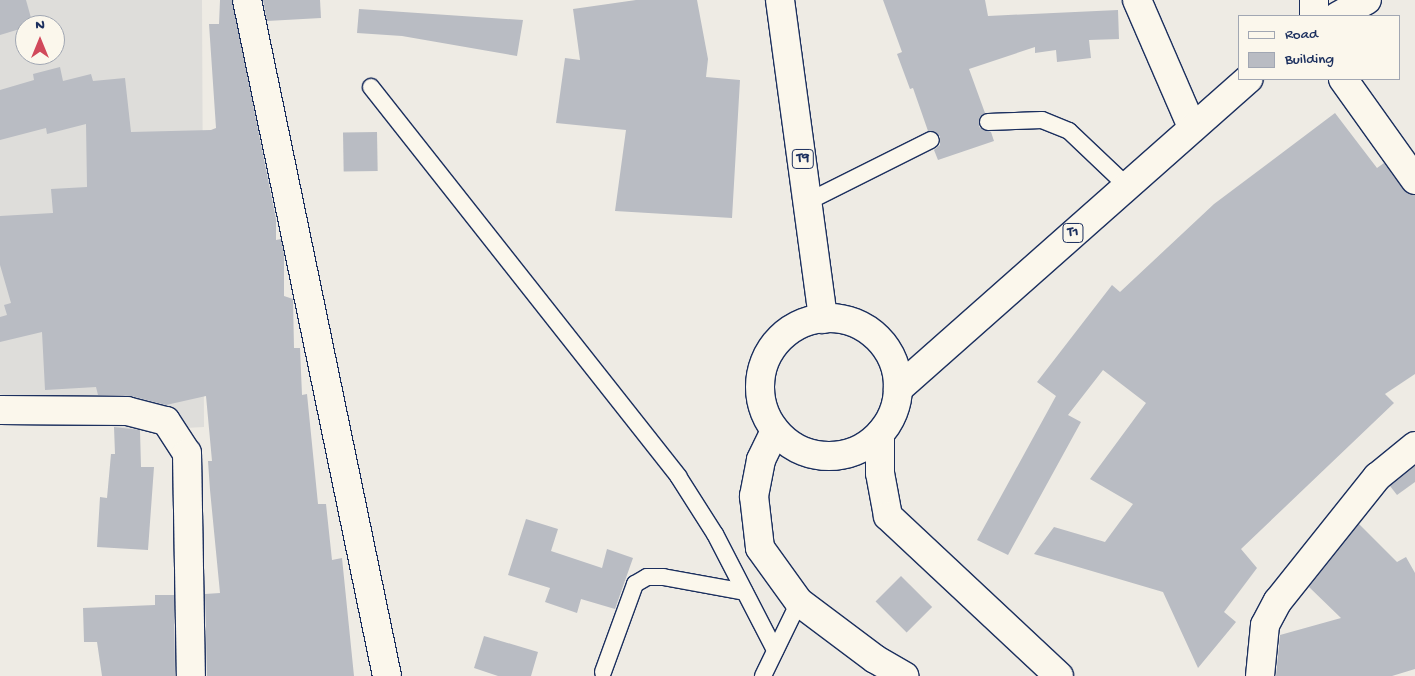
<!DOCTYPE html>
<html>
<head>
<meta charset="utf-8">
<style>
	body { margin:0 }
	#map { position:relative; width:1415px; height:676px; overflow:hidden; background:#eeebe4; font-family:"Gochi Hand",sans-serif }
	div>[style] { position:absolute }
	.built>* { inset:0; background:#deddda }
	.building>* { inset:0; background:#b9bcc3; transform-origin:0 0 }
	.roads { filter:drop-shadow(1px 0 #1b2f5e) drop-shadow(-1px 0 #1b2f5e) drop-shadow(0 1px #1b2f5e) drop-shadow(0 -1px #1b2f5e) }
	.service>* { height:16px; margin:-8px; padding:0 8px; transform-origin:8px; border-radius:8px; background:#fbf7ec }
	.minor>* { height:28px; margin:-14px; padding:0 14px; transform-origin:14px; border-radius:14px; background:#fbf7ec }
	.trunk>* { height:28px; margin:-14px; padding:0 14px; transform-origin:14px; border-radius:14px; background:#fbf7ec }
	.trunk>.ring { margin:-14px; padding:0; box-sizing:content-box; background:none; border:28px solid #fbf7ec; border-radius:50% }
	span { translate:-50% -50%; white-space:nowrap; text-align:center; line-height:1.15; -webkit-text-stroke:4.5px #fbf7ec; paint-order:stroke }
	.shield-label span { padding:1px 4px; background:#fbf7ec; border:1px solid; border-radius:4px; -webkit-text-stroke-width:0 }
	.shield-label { font-size:14px; color:#1b2f5e; font-weight:700 }
	.legend { position:absolute; left:1238px; top:15px; width:162px; height:65px; box-sizing:border-box; background:#fbf7ec; border:1px solid #a1a7b3; margin:0; padding:6px 9px; list-style:none; font-size:15px; color:#1b2f5e }
	.legend li { display:flex; align-items:center; gap:10px; height:25px }
	.legend b { width:25px; border:1px solid #a1a7b3 }
	.north { position:absolute; left:15px; top:15px; width:50px; height:50px; box-sizing:border-box; background:#fbf7ec; border:1px solid #a1a7b3; border-radius:50%; rotate:0deg; font-size:14px; font-weight:700; line-height:20px; text-align:center; color:#1b2f5e }
	.north::after { content:''; display:block; margin:auto; width:18px; height:22px; background:#d1495b; clip-path:polygon(50% 0,100% 100%,50% 72%,0 100%) }
</style>
</head>
<body>
<div id="map">
	<div class="built">
		<div style="clip-path:polygon(evenodd,0 0,202px 0,204px 427px,129px 431px,0 394px,0 0,25px 25px,55px 25px,55px 55px,25px 55px,25px 25px)"></div>
	</div>
	<div class="building">
		<div style="clip-path:polygon(0 0,26px 0,33px 25px,0 35px)"></div>
		<div style="clip-path:polygon(220px 0,232px 0,276px 219px,276px 240px,281px 239px,284px 254px,284px 296px,293px 299px,294px 348px,300px 348px,302px 395px,307px 394px,318px 504px,326px 504px,332px 560px,342px 558px,354px 676px,207px 676px,205px 594px,220px 593px,210px 490px,208px 461px,212px 461px,206px 396px,166px 405px,131px 396px,98px 395px,96px 387px,45px 390px,42px 332px,0 342px,0 317px,7px 315px,4px 305px,11px 303px,0 265px,0 216px,53px 213px,51px 189px,87px 187px,86px 124px,47px 134px,46px 128px,0 140px,0 90px,34px 80px,33px 74px,60px 67px,63px 81px,91px 74px,93px 81px,125px 78px,131px 132px,211px 130px,216px 128px,209px 24px,219px 24px)"></div>
		<div style="clip-path:polygon(263px 0,320px 0,321px 18px,267px 21px)"></div>
		<div style="clip-path:polygon(636px 0,697px 0,708px 59px,706px 77px,740px 80px,732px 218px,615px 211px,626px 130px,556px 123px,565px 58px,580px 60px,573px 9px)"></div>
		<div style="clip-path:polygon(883px 0,985px 0,988px 16px,1118px 10px,1119px 39px,1089px 40px,1091px 58px,1057px 62px,1056px 50px,1035px 53px,1035px 47px,969px 69px,985px 113px,979px 118px,979px 127px,991px 132px,994px 141px,938px 160px,934px 150px,940px 145px,940px 136px,928px 131px,913px 88px,910px 89px,897px 54px,902px 52px)"></div>
		<div style="clip-path:polygon(359px 9px,523px 20px,517px 56px,402px 36px,357px 33px)"></div>
		<div style="clip-path:polygon(1335px 113px,1377px 168px,1384px 163px,1403px 189px,1415px 195px,1415px 374px,1385px 394px,1394px 403px,1241px 549px,1257px 568px,1224px 612px,1236px 622px,1198px 668px,1163px 592px,1034px 554px,1054px 527px,1105px 542px,1133px 504px,1090px 479px,1146px 403px,1103px 370px,1068px 415px,1081px 422px,1008px 555px,977px 540px,1056px 396px,1037px 382px,1112px 285px,1120px 292px,1214px 204px)"></div>
		<div style="left:377px;top:132px;width:39px;height:34px;rotate:89deg"></div>
		<div style="clip-path:polygon(114px 427px,140px 430px,141px 467px,154px 467px,148px 550px,97px 547px,100px 497px,107px 498px,111px 454px,115px 454px)"></div>
		<div style="clip-path:polygon(1415px 466px,1415px 482px,1397px 495px,1390px 486px)"></div>
		<div style="clip-path:polygon(526px 519px,558px 529px,551px 551px,602px 568px,607px 549px,633px 558px,615px 609px,581px 599px,577px 613px,545px 602px,550px 588px,508px 575px)"></div>
		<div style="clip-path:polygon(1359px 524px,1397px 562px,1406px 557px,1415px 573px,1415px 669px,1392px 676px,1276px 676px,1280px 635px,1341px 618px,1309px 587px)"></div>
		<div style="left:901px;top:576px;width:44px;height:36px;rotate:45deg"></div>
		<div style="clip-path:polygon(155px 595px,174px 595px,175px 676px,102px 676px,97px 642px,84px 642px,83px 608px,155px 605px)"></div>
		<div style="clip-path:polygon(484px 636px,538px 652px,531px 676px,498px 676px,474px 668px)"></div>
	</div>
	<div class="roads">
		<div class="service">
			<div style="left:371px;top:87px;width:496px;rotate:51.7deg"></div>
			<div style="left:678px;top:476px;width:69px;rotate:57.5deg"></div>
			<div style="left:715px;top:534px;width:131px;rotate:62.7deg"></div>
			<div style="left:988px;top:122px;width:54px;rotate:-2.1deg"></div>
			<div style="left:1042px;top:120px;width:29px;rotate:22deg"></div>
			<div style="left:1069px;top:131px;width:79px;rotate:43.5deg"></div>
			<div style="left:809px;top:201px;width:136px;rotate:-26.6deg"></div>
			<div style="left:603px;top:672px;width:94px;rotate:-70deg"></div>
			<div style="left:635px;top:584px;width:14px;rotate:-30deg"></div>
			<div style="left:647px;top:577px;width:16px"></div>
			<div style="left:663px;top:577px;width:83px;rotate:10.4deg"></div>
			<div style="left:763px;top:676px;width:82px;rotate:-64.1deg"></div>
		</div>
		<div class="minor">
			<div style="left:247px;top:0;width:690px;rotate:78.3deg"></div>
			<div style="left:1137px;top:0;width:138px;rotate:66.6deg"></div>
			<div style="left:1314px;top:0;width:16px;rotate:90deg"></div>
			<div style="left:1343px;top:79px;width:124px;rotate:54.5deg"></div>
			<div style="left:0;top:410px;width:127px;rotate:0.5deg"></div>
			<div style="left:127px;top:411px;width:40px;rotate:14.4deg"></div>
			<div style="left:166px;top:421px;width:38px;rotate:57deg"></div>
			<div style="left:187px;top:453px;width:223px;rotate:89deg"></div>
			<div style="left:1260px;top:676px;width:51px;rotate:-84.4deg"></div>
			<div style="left:1265px;top:625px;width:27px;rotate:-62deg"></div>
			<div style="left:1278px;top:601px;width:159px;rotate:-51.4deg"></div>
			<div style="left:1377px;top:477px;width:49px;rotate:-39.2deg"></div>
		</div>
		<div class="trunk">
			<div style="left:780px;top:0;width:322px;rotate:82.3deg"></div>
			<div style="left:1338px;top:16px;width:33px;rotate:-29deg"></div>
			<div class="ring" style="left:760px;top:318px;width:110px;height:110px"></div>
			<div style="left:898px;top:389px;width:468px;rotate:-41.5deg"></div>
			<div style="left:775px;top:431px;width:32px;rotate:116deg"></div>
			<div style="left:761px;top:460px;width:37px;rotate:101deg"></div>
			<div style="left:754px;top:496px;width:52px;rotate:83.4deg"></div>
			<div style="left:760px;top:548px;width:67px;rotate:54.2deg"></div>
			<div style="left:799px;top:602px;width:95px;rotate:36.9deg"></div>
			<div style="left:875px;top:659px;width:34px;rotate:30deg"></div>
			<div style="left:880px;top:434px;width:39px;rotate:90deg"></div>
			<div style="left:880px;top:473px;width:44px;rotate:79.5deg"></div>
			<div style="left:888px;top:516px;width:234px;rotate:43.1deg"></div>
		</div>
	</div>
	<div class="shield-label">
		<span style="left:803px;top:159px">T9</span>
		<span style="left:1073px;top:233px">T1</span>
	</div>
	<ul class="legend">
	<li><b style="height:6px;background:#fbf7ec"></b>Road</li>
	<li><b style="height:14px;background:#b9bcc3"></b>Building</li>
	</ul>
	<div class="north">N</div>
</div>
</body>
</html>
